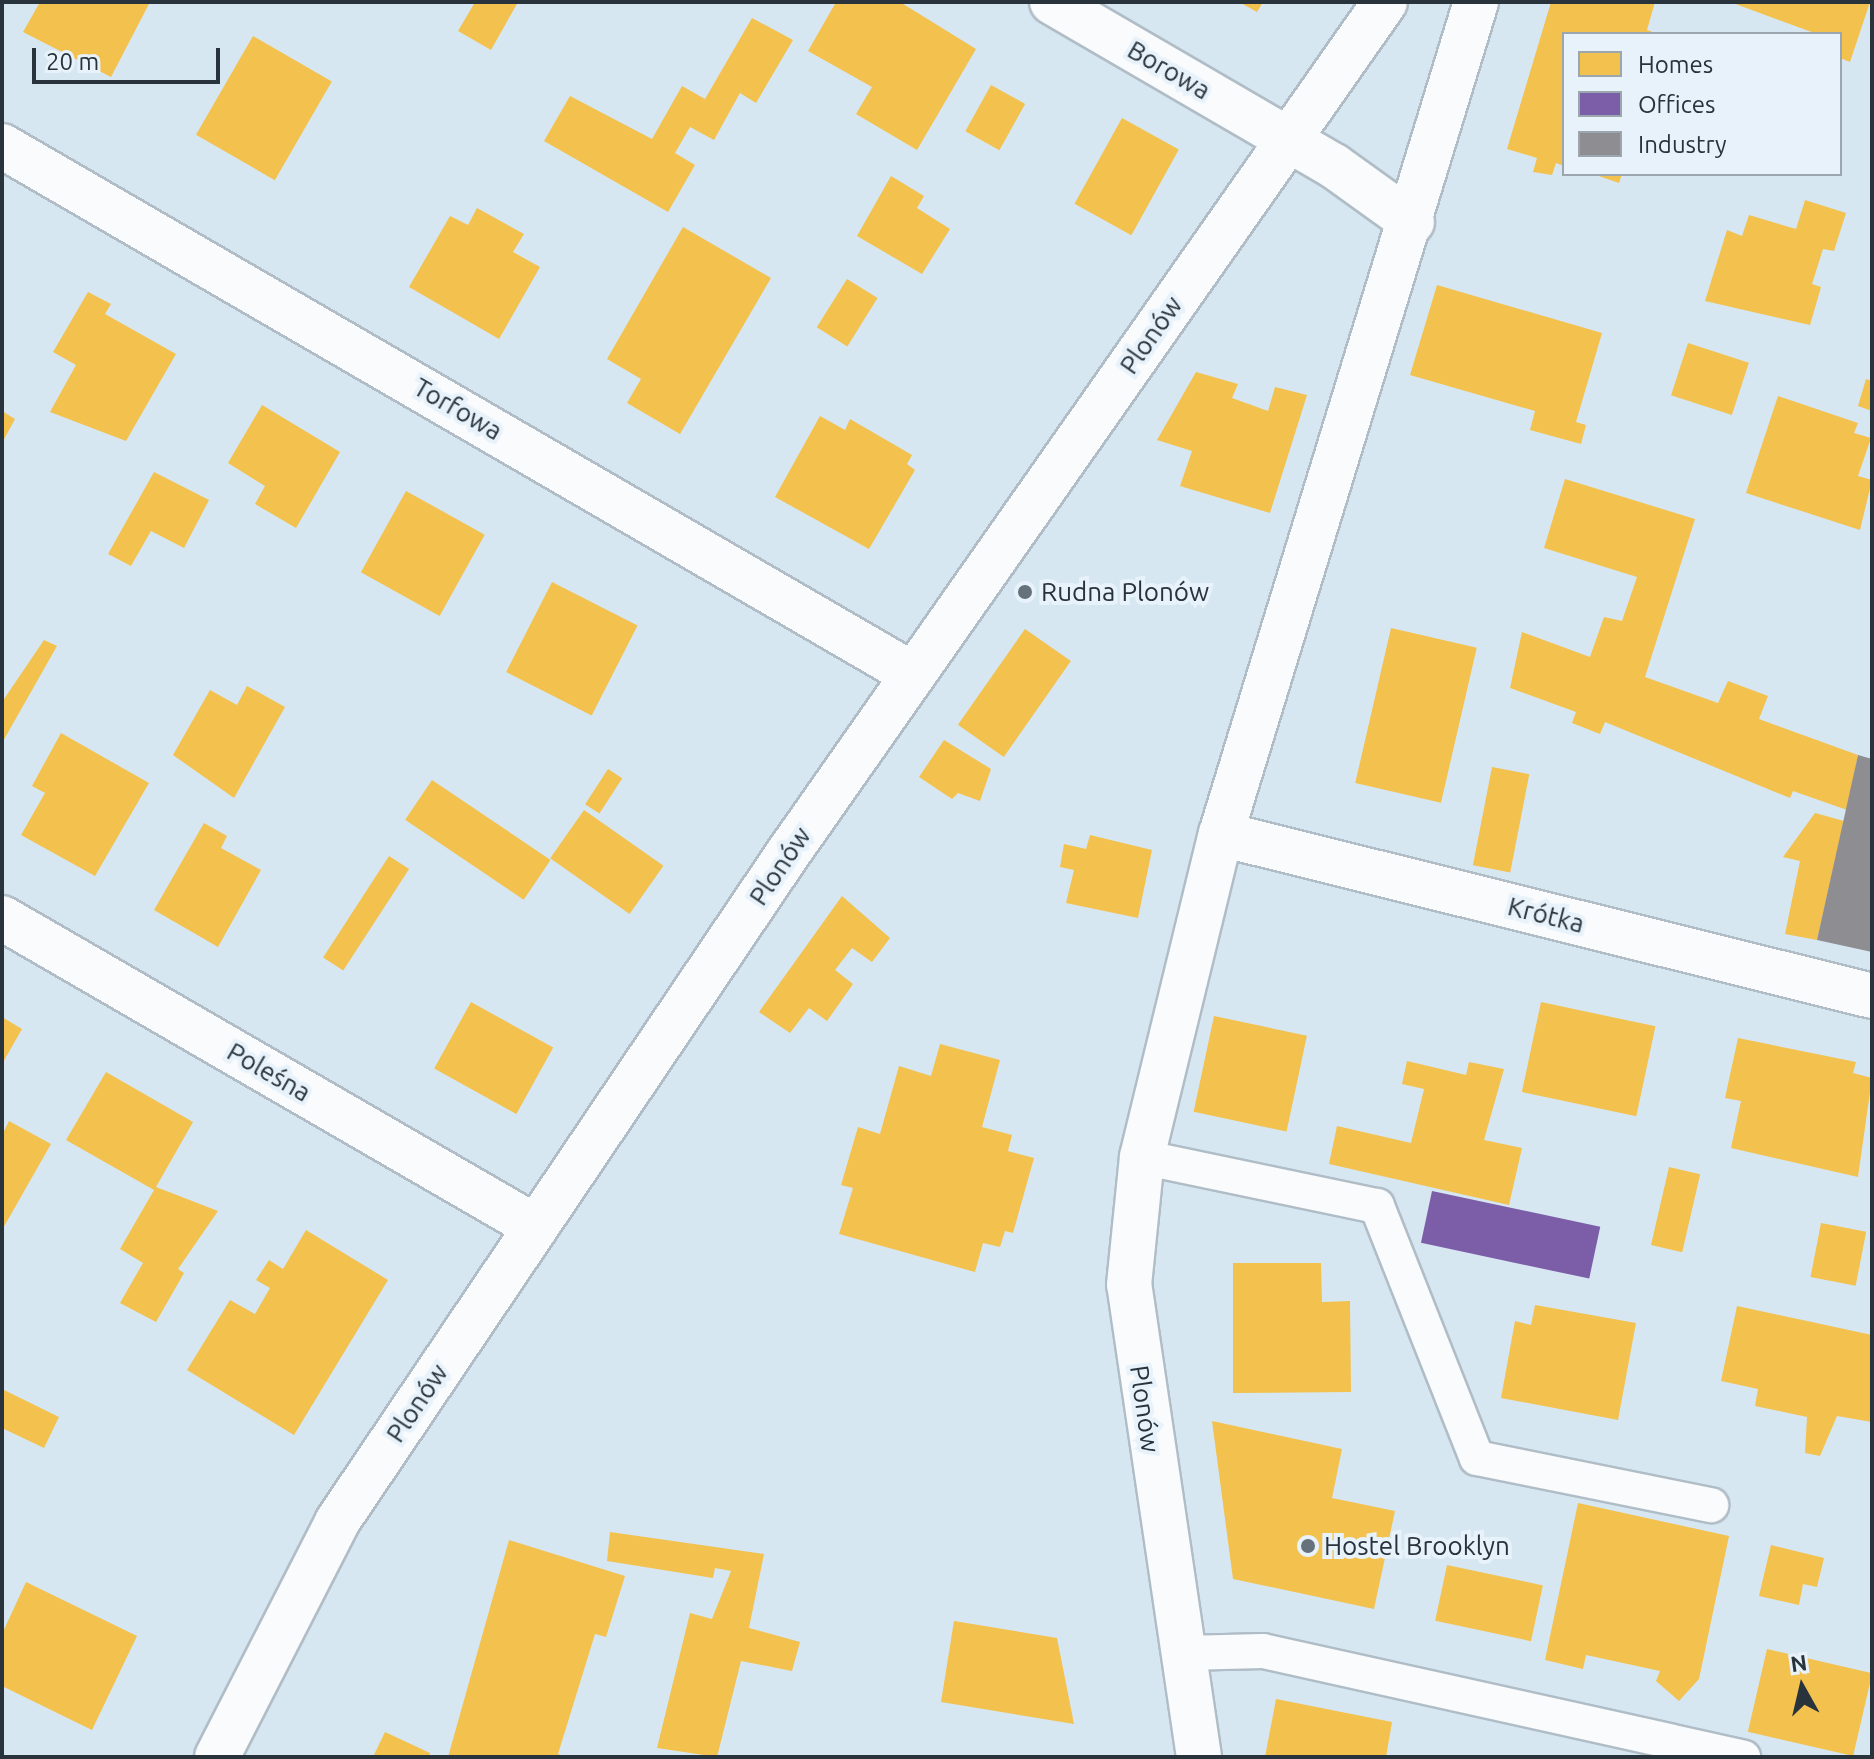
<!DOCTYPE html>
<html>
<head>
<meta charset="utf-8">
<style>
	body { margin:0 }
	#map { position:relative; width:1874px; height:1759px; overflow:hidden; background:#d7e7f2; font-family:Ubuntu,sans-serif }
	div>[style] { position:absolute }
	.homes>* { inset:0; background:#f2c14e; transform-origin:0 0 }
	.offices>* { inset:0; background:#7b5ea7; transform-origin:0 0 }
	.industry>* { inset:0; background:#8d8d92 }
	.roads { filter:drop-shadow(2px 0 #b0bdc6) drop-shadow(-2px 0 #b0bdc6) drop-shadow(0 2px #b0bdc6) drop-shadow(0 -2px #b0bdc6) }
	.service>* { height:34px; margin:-17px; padding:0 17px; transform-origin:17px; border-radius:17px; background:#f9fbfd }
	.minor>* { height:44px; margin:-22px; padding:0 22px; transform-origin:22px; border-radius:22px; background:#f9fbfd }
	.dots>* { width:22px; height:22px; translate:-50% -50%; box-sizing:border-box; border:4px solid #e7f2fb; border-radius:50% }
	span { translate:-50% -50%; white-space:nowrap; text-align:center; line-height:1.15; -webkit-text-stroke:8px #e7f2fb; paint-order:stroke }
	.street-label { font-size:26px; color:#28333c }
	.poi-label { font-size:26px; color:#28333c }
	.left { translate:0 -50%; text-align:left }
	.frame { position:absolute; inset:0; border:4px solid #28333c; pointer-events:none }
	.legend { position:absolute; left:1562px; top:32px; width:280px; height:144px; box-sizing:border-box; background:#e7f2fb; border:2px solid #9ba6af; margin:0; padding:10px 14px; list-style:none; font-size:24px; color:#28333c }
	.legend li { display:flex; align-items:center; gap:16px; height:40px }
	.legend b { width:40px; border:2px solid #9ba6af }
	.north { position:absolute; left:1762px; top:1647px; width:80px; height:80px; -webkit-text-stroke:6px #e7f2fb; paint-order:stroke; rotate:352deg; font-size:22px; font-weight:700; line-height:32px; text-align:center; color:#28333c }
	.north::after { content:''; display:block; margin:auto; width:28px; height:36px; background:#28333c; clip-path:polygon(50% 0,100% 100%,50% 72%,0 100%) }
	.scale { position:absolute; left:32px; top:48px; width:188px; height:36px; box-sizing:border-box; border:4px solid #28333c; border-top:0; padding-left:10px; font-size:24px; line-height:28px; white-space:nowrap; color:#28333c; -webkit-text-stroke:6px #e7f2fb; paint-order:stroke }
</style>
</head>
<body>
<div id="map">
	<div class="homes">
		<div style="clip-path:polygon(40px 2px,150px 2px,111px 77px,23px 32px)"></div>
		<div style="clip-path:polygon(475px 2px,518px 2px,491px 50px,458px 31px)"></div>
		<div style="clip-path:polygon(836px 2px,900px 2px,976px 49px,917px 150px,856px 114px,872px 87px,808px 51px)"></div>
		<div style="clip-path:polygon(1239px 2px,1263px 2px,1257px 12px)"></div>
		<div style="clip-path:polygon(1551px 2px,1655px 2px,1647px 30px,1658px 34px,1564px 34px,1564px 166px,1556px 163px,1552px 175px,1533px 172px,1537px 158px,1507px 149px)"></div>
		<div style="clip-path:polygon(1730px 2px,1870px 2px,1850px 62px,1840px 58px,1840px 34px,1817px 34px)"></div>
		<div style="clip-path:polygon(752px 18px,793px 40px,756px 103px,740px 93px,714px 140px,690px 127px,675px 153px,695px 165px,668px 212px,544px 141px,570px 96px,652px 139px,682px 86px,705px 99px)"></div>
		<div style="left:253px;top:36px;width:91px;height:114px;rotate:30deg"></div>
		<div style="left:991px;top:85px;width:39px;height:53px;rotate:29deg"></div>
		<div style="left:1122px;top:118px;width:65px;height:98px;rotate:29deg"></div>
		<div style="clip-path:polygon(1593px 174px,1622px 174px,1619px 183px)"></div>
		<div style="clip-path:polygon(891px 176px,924px 196px,917px 208px,950px 229px,922px 274px,857px 236px)"></div>
		<div style="clip-path:polygon(1805px 200px,1846px 213px,1834px 251px,1823px 249px,1812px 284px,1821px 287px,1810px 325px,1705px 301px,1727px 230px,1742px 236px,1749px 215px,1796px 229px)"></div>
		<div style="clip-path:polygon(477px 208px,524px 234px,513px 252px,540px 267px,499px 339px,409px 287px,450px 216px,468px 225px)"></div>
		<div style="clip-path:polygon(683px 227px,771px 278px,680px 434px,627px 403px,641px 379px,607px 359px)"></div>
		<div style="left:847px;top:279px;width:36px;height:57px;rotate:32deg"></div>
		<div style="clip-path:polygon(1437px 285px,1602px 333px,1576px 422px,1586px 425px,1581px 444px,1530px 430px,1535px 411px,1410px 375px)"></div>
		<div style="clip-path:polygon(88px 292px,111px 304px,105px 314px,176px 354px,126px 441px,50px 412px,76px 365px,53px 352px)"></div>
		<div style="left:1688px;top:343px;width:64px;height:55px;rotate:18deg"></div>
		<div style="clip-path:polygon(1196px 372px,1238px 384px,1232px 398px,1268px 411px,1275px 387px,1307px 395px,1270px 513px,1180px 486px,1192px 451px,1157px 440px)"></div>
		<div style="clip-path:polygon(1866px 379px,1872px 381px,1872px 411px,1858px 406px)"></div>
		<div style="clip-path:polygon(1778px 396px,1858px 423px,1854px 433px,1871px 438px,1858px 476px,1872px 480px,1860px 530px,1746px 493px)"></div>
		<div style="clip-path:polygon(262px 405px,340px 452px,296px 528px,255px 504px,265px 486px,228px 463px)"></div>
		<div style="clip-path:polygon(2px 411px,15px 419px,2px 443px)"></div>
		<div style="clip-path:polygon(820px 416px,845px 430px,850px 419px,912px 455px,907px 464px,915px 470px,869px 549px,775px 497px)"></div>
		<div style="clip-path:polygon(154px 472px,209px 500px,184px 548px,151px 531px,131px 566px,108px 554px)"></div>
		<div style="clip-path:polygon(1565px 479px,1695px 519px,1645px 677px,1718px 703px,1728px 681px,1768px 696px,1759px 719px,1858px 755px,1847px 810px,1793px 791px,1790px 798px,1605px 722px,1600px 734px,1572px 723px,1576px 712px,1510px 688px,1522px 632px,1590px 657px,1604px 617px,1622px 621px,1637px 577px,1544px 548px)"></div>
		<div style="left:406px;top:491px;width:90px;height:93px;rotate:29deg"></div>
		<div style="left:552px;top:582px;width:96px;height:101px;rotate:27deg"></div>
		<div style="left:1391px;top:628px;width:88px;height:159px;rotate:13deg"></div>
		<div style="left:1025px;top:629px;width:56px;height:117px;rotate:35deg"></div>
		<div style="clip-path:polygon(44px 640px,57px 646px,2px 743px,2px 702px)"></div>
		<div style="clip-path:polygon(247px 686px,285px 707px,234px 798px,173px 755px,210px 690px,237px 705px)"></div>
		<div style="clip-path:polygon(61px 733px,149px 783px,95px 876px,21px 835px,45px 793px,32px 786px)"></div>
		<div style="clip-path:polygon(944px 740px,991px 769px,980px 801px,958px 793px,952px 799px,919px 777px)"></div>
		<div style="left:1492px;top:767px;width:38px;height:100px;rotate:11deg"></div>
		<div style="left:608px;top:769px;width:17px;height:42px;rotate:33deg"></div>
		<div style="left:432px;top:780px;width:143px;height:48px;rotate:34deg"></div>
		<div style="left:584px;top:810px;width:97px;height:59px;rotate:35deg"></div>
		<div style="clip-path:polygon(1815px 813px,1844px 821px,1817px 940px,1785px 934px,1800px 861px,1783px 857px)"></div>
		<div style="clip-path:polygon(204px 823px,227px 836px,221px 848px,261px 870px,218px 947px,154px 910px)"></div>
		<div style="clip-path:polygon(1090px 835px,1152px 850px,1138px 918px,1066px 903px,1074px 870px,1060px 867px,1064px 844px,1086px 849px)"></div>
		<div style="left:389px;top:856px;width:24px;height:121px;rotate:33deg"></div>
		<div style="clip-path:polygon(842px 896px,890px 938px,872px 962px,852px 948px,835px 970px,853px 984px,827px 1021px,809px 1008px,790px 1033px,759px 1012px)"></div>
		<div style="left:471px;top:1002px;width:94px;height:76px;rotate:29deg"></div>
		<div style="left:1541px;top:1002px;width:117px;height:92px;rotate:12deg"></div>
		<div style="left:1214px;top:1016px;width:95px;height:98px;rotate:12deg"></div>
		<div style="clip-path:polygon(2px 1017px,22px 1029px,2px 1064px)"></div>
		<div style="clip-path:polygon(1738px 1038px,1856px 1062px,1853px 1073px,1872px 1078px,1858px 1177px,1731px 1148px,1741px 1101px,1725px 1098px)"></div>
		<div style="clip-path:polygon(940px 1044px,1000px 1060px,982px 1127px,1012px 1135px,1008px 1151px,1034px 1158px,1013px 1233px,1005px 1231px,1000px 1247px,983px 1243px,975px 1272px,839px 1234px,853px 1188px,841px 1185px,858px 1127px,880px 1134px,899px 1066px,931px 1076px)"></div>
		<div style="clip-path:polygon(1407px 1061px,1466px 1075px,1469px 1062px,1504px 1069px,1484px 1140px,1522px 1148px,1509px 1205px,1329px 1164px,1337px 1126px,1411px 1143px,1424px 1089px,1402px 1084px)"></div>
		<div style="clip-path:polygon(106px 1072px,193px 1122px,156px 1187px,218px 1211px,178px 1269px,184px 1273px,156px 1322px,120px 1303px,143px 1263px,120px 1249px,154px 1190px,66px 1140px)"></div>
		<div style="clip-path:polygon(9px 1121px,51px 1144px,2px 1230px,2px 1135px)"></div>
		<div style="left:1669px;top:1167px;width:32px;height:80px;rotate:13deg"></div>
		<div style="left:1821px;top:1223px;width:46px;height:55px;rotate:11deg"></div>
		<div style="clip-path:polygon(306px 1230px,388px 1280px,294px 1435px,187px 1370px,230px 1300px,255px 1314px,270px 1288px,256px 1280px,269px 1260px,283px 1269px)"></div>
		<div style="clip-path:polygon(1233px 1263px,1321px 1263px,1322px 1302px,1350px 1301px,1351px 1392px,1233px 1393px)"></div>
		<div style="clip-path:polygon(1535px 1305px,1636px 1323px,1618px 1420px,1501px 1398px,1515px 1321px,1531px 1325px)"></div>
		<div style="clip-path:polygon(1737px 1306px,1872px 1335px,1872px 1422px,1837px 1416px,1820px 1456px,1805px 1453px,1807px 1417px,1755px 1406px,1758px 1389px,1721px 1381px)"></div>
		<div style="clip-path:polygon(2px 1389px,59px 1417px,44px 1448px,2px 1428px)"></div>
		<div style="clip-path:polygon(1212px 1421px,1342px 1449px,1332px 1498px,1395px 1511px,1374px 1609px,1233px 1579px)"></div>
		<div style="clip-path:polygon(1578px 1503px,1729px 1536px,1699px 1679px,1679px 1701px,1656px 1681px,1660px 1671px,1586px 1655px,1583px 1669px,1545px 1660px)"></div>
		<div style="clip-path:polygon(610px 1532px,764px 1554px,749px 1628px,800px 1642px,792px 1671px,741px 1661px,717px 1757px,657px 1748px,690px 1613px,712px 1619px,731px 1571px,715px 1568px,713px 1578px,607px 1561px)"></div>
		<div style="clip-path:polygon(509px 1540px,625px 1576px,606px 1637px,595px 1634px,558px 1754px,567px 1757px,448px 1757px)"></div>
		<div style="clip-path:polygon(1771px 1545px,1824px 1558px,1817px 1587px,1803px 1584px,1799px 1605px,1759px 1596px)"></div>
		<div style="left:1447px;top:1565px;width:98px;height:57px;rotate:12deg"></div>
		<div style="clip-path:polygon(26px 1582px,137px 1636px,92px 1730px,2px 1686px,2px 1634px)"></div>
		<div style="clip-path:polygon(954px 1621px,1057px 1638px,1074px 1724px,941px 1702px)"></div>
		<div style="left:1767px;top:1649px;width:108px;height:85px;rotate:13deg"></div>
		<div style="clip-path:polygon(1276px 1699px,1392px 1722px,1386px 1757px,1265px 1757px)"></div>
		<div style="clip-path:polygon(385px 1732px,430px 1753px,429px 1757px,373px 1757px)"></div>
	</div>
	<div class="offices">
		<div style="left:1432px;top:1191px;width:172px;height:53px;rotate:12deg"></div>
	</div>
	<div class="industry">
		<div style="clip-path:polygon(1858px 755px,1872px 759px,1872px 952px,1817px 940px)"></div>
	</div>
	<div class="roads">
		<div class="service">
			<div style="left:1142px;top:1157px;width:240px;rotate:11.8deg"></div>
			<div style="left:1377px;top:1206px;width:271px;rotate:68.4deg"></div>
			<div style="left:1477px;top:1458px;width:239px;rotate:11.4deg"></div>
			<div style="left:1184px;top:1653px;width:79px;rotate:-1.5deg"></div>
			<div style="left:1263px;top:1651px;width:492px;rotate:12.5deg"></div>
		</div>
		<div class="minor">
			<div style="left:1052px;top:2px;width:326px;rotate:30.2deg"></div>
			<div style="left:1334px;top:166px;width:96px;rotate:35.7deg"></div>
			<div style="left:2px;top:146px;width:1052px;rotate:30.12deg"></div>
			<div style="left:1221px;top:834px;width:671px;rotate:13.97deg"></div>
			<div style="left:2px;top:918px;width:617px;rotate:30.06deg"></div>
			<div style="left:217px;top:1757px;width:264px;rotate:-62.9deg"></div>
			<div style="left:337px;top:1522px;width:808px;rotate:-56deg"></div>
			<div style="left:789px;top:852px;width:1038px;rotate:-54.96deg"></div>
			<div style="left:1199px;top:1757px;width:477px;rotate:-98.4deg"></div>
			<div style="left:1129px;top:1285px;width:129px;rotate:-84.2deg"></div>
			<div style="left:1142px;top:1157px;width:333px;rotate:-76.3deg"></div>
			<div style="left:1221px;top:834px;width:870px;rotate:-72.96deg"></div>
		</div>
	</div>
	<div class="dots">
		<div style="left:1025px;top:592px;background:#65727c"></div>
		<div style="left:1308px;top:1546px;background:#65727c"></div>
	</div>
	<div class="street-label">
		<span style="left:1169px;top:70px;rotate:30deg">Borowa</span>
		<span style="left:1151px;top:335px;rotate:-55deg">Plonów</span>
		<span style="left:458px;top:409px;rotate:30deg">Torfowa</span>
		<span style="left:780px;top:866px;rotate:-56deg">Plonów</span>
		<span style="left:1546px;top:915px;rotate:14deg">Krótka</span>
		<span style="left:269px;top:1072px;rotate:30deg">Poleśna</span>
		<span style="left:417px;top:1403px;rotate:-56deg">Plonów</span>
		<span style="left:1145px;top:1409px;rotate:82deg">Plonów</span>
	</div>
	<div class="poi-label">
		<span class="left" style="left:1041px;top:592px">Rudna Plonów</span>
		<span class="left" style="left:1324px;top:1546px">Hostel Brooklyn</span>
	</div>
	<div class="frame"></div>
	<ul class="legend">
	<li><b style="height:22px;background:#f2c14e"></b>Homes</li>
	<li><b style="height:22px;background:#7b5ea7"></b>Offices</li>
	<li><b style="height:22px;background:#8d8d92"></b>Industry</li>
	</ul>
	<div class="north">N</div>
	<div class="scale">20 m</div>
</div>
</body>
</html>
